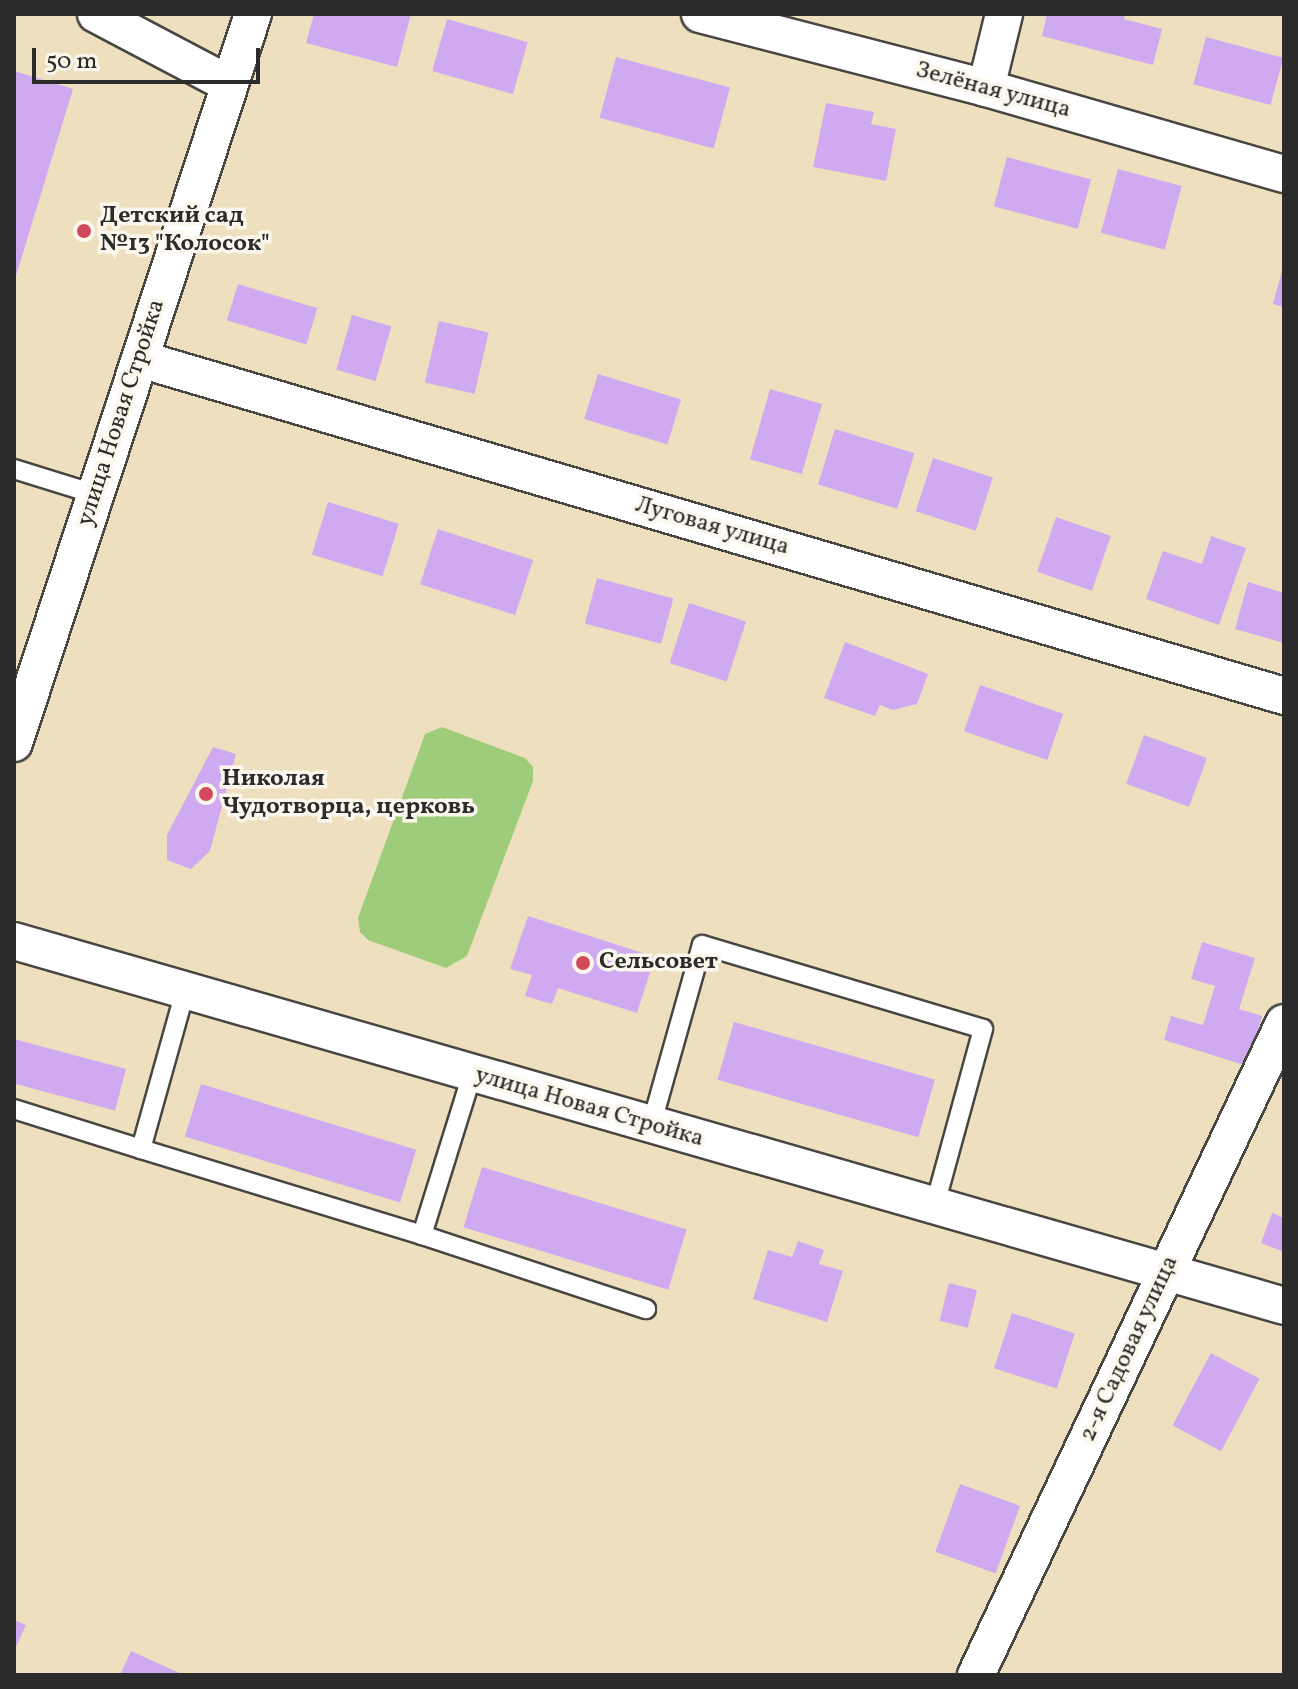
<!DOCTYPE html>
<html>
<head>
<meta charset="utf-8">
<style>
	body { margin:0 }
	#map { position:relative; width:1298px; height:1689px; overflow:hidden; background:#eee0be; font-family:Vollkorn,serif }
	div>[style] { position:absolute }
	.green>* { inset:0; background:#9ecc7a }
	.building>* { inset:0; background:#cfaaf1; transform-origin:0 0 }
	.roads { filter:drop-shadow(2px 0 #484641) drop-shadow(-2px 0 #484641) drop-shadow(0 2px #484641) drop-shadow(0 -2px #484641) }
	.service>* { height:18px; margin:-9px; padding:0 9px; transform-origin:9px; border-radius:9px; background:#fff }
	.minor>* { height:36px; margin:-18px; padding:0 18px; transform-origin:18px; border-radius:18px; background:#fff }
	.dots>* { width:22px; height:22px; translate:-50% -50%; box-sizing:border-box; border:4px solid #fbf7ec; border-radius:50% }
	span { translate:-50% -50%; white-space:nowrap; text-align:center; line-height:1.15; -webkit-text-stroke:7px #fbf7ec; paint-order:stroke }
	.street-label { font-size:24px; color:#2b2b2b }
	.poi-label { font-size:24px; color:#2b2b2b; font-weight:700 }
	.left { translate:0 -50%; text-align:left }
	.frame { position:absolute; inset:0; border:16px solid #2b2b2b; pointer-events:none }
	.scale { position:absolute; left:32px; top:48px; width:228px; height:36px; box-sizing:border-box; border:4px solid #2b2b2b; border-top:0; padding-left:10px; font-size:24px; line-height:28px; white-space:nowrap; color:#2b2b2b; -webkit-text-stroke:6px #fbf7ec; paint-order:stroke }
</style>
</head>
<body>
<div id="map">
	<div class="green">
		<div style="clip-path:polygon(442px 727px,525px 758px,533px 767px,533px 781px,467px 956px,446px 968px,368px 940px,360px 932px,358px 918px,425px 734px)"></div>
	</div>
	<div class="building">
		<div style="clip-path:polygon(314px 14px,411px 14px,397px 67px,306px 43px)"></div>
		<div style="clip-path:polygon(1047px 14px,1125px 14px,1124px 19px,1162px 29px,1153px 65px,1042px 36px)"></div>
		<div style="left:447px;top:19px;width:84px;height:54px;rotate:16deg"></div>
		<div style="left:1206px;top:37px;width:80px;height:49px;rotate:15deg"></div>
		<div style="left:616px;top:57px;width:118px;height:63px;rotate:15deg"></div>
		<div style="clip-path:polygon(14px 71px,73px 89px,15px 279px,14px 279px)"></div>
		<div style="clip-path:polygon(826px 103px,874px 112px,871px 124px,896px 129px,886px 181px,813px 167px)"></div>
		<div style="left:1007px;top:157px;width:87px;height:51px;rotate:15deg"></div>
		<div style="left:1118px;top:169px;width:66px;height:66px;rotate:15deg"></div>
		<div style="clip-path:polygon(1283px 267px,1284px 267px,1284px 307px,1273px 304px)"></div>
		<div style="left:238px;top:284px;width:83px;height:38px;rotate:17deg"></div>
		<div style="left:352px;top:315px;width:41px;height:57px;rotate:16deg"></div>
		<div style="left:439px;top:321px;width:51px;height:63px;rotate:13deg"></div>
		<div style="left:598px;top:374px;width:87px;height:47px;rotate:17deg"></div>
		<div style="left:770px;top:389px;width:54px;height:73px;rotate:16deg"></div>
		<div style="left:835px;top:429px;width:83px;height:58px;rotate:17deg"></div>
		<div style="left:933px;top:458px;width:63px;height:56px;rotate:18deg"></div>
		<div style="left:328px;top:502px;width:74px;height:55px;rotate:17deg"></div>
		<div style="left:1056px;top:517px;width:58px;height:58px;rotate:19deg"></div>
		<div style="left:438px;top:529px;width:100px;height:58px;rotate:18deg"></div>
		<div style="clip-path:polygon(1211px 536px,1246px 548px,1219px 625px,1146px 599px,1163px 551px,1202px 564px)"></div>
		<div style="left:597px;top:578px;width:79px;height:47px;rotate:15deg"></div>
		<div style="clip-path:polygon(1248px 582px,1284px 593px,1284px 643px,1235px 629px)"></div>
		<div style="left:689px;top:603px;width:60px;height:63px;rotate:18deg"></div>
		<div style="clip-path:polygon(845px 642px,928px 674px,917px 704px,893px 710px,880px 705px,875px 716px,824px 698px)"></div>
		<div style="left:980px;top:685px;width:88px;height:49px;rotate:19deg"></div>
		<div style="left:1144px;top:735px;width:67px;height:52px;rotate:20deg"></div>
		<div style="clip-path:polygon(213px 747px,236px 754px,210px 851px,191px 869px,167px 860px,167px 835px)"></div>
		<div style="clip-path:polygon(528px 916px,655px 957px,637px 1013px,558px 988px,552px 1004px,525px 996px,532px 975px,510px 969px)"></div>
		<div style="clip-path:polygon(1202px 942px,1255px 958px,1239px 1009px,1262px 1016px,1257px 1034px,1267px 1037px,1257px 1069px,1164px 1040px,1171px 1016px,1203px 1025px,1215px 986px,1191px 979px)"></div>
		<div style="left:734px;top:1022px;width:209px;height:60px;rotate:16deg"></div>
		<div style="left:14px;top:1039px;width:116px;height:43px;rotate:15deg"></div>
		<div style="left:201px;top:1084px;width:225px;height:55px;rotate:17deg"></div>
		<div style="left:482px;top:1167px;width:214px;height:63px;rotate:17deg"></div>
		<div style="clip-path:polygon(1272px 1213px,1284px 1218px,1284px 1252px,1261px 1243px)"></div>
		<div style="clip-path:polygon(798px 1241px,824px 1250px,819px 1264px,843px 1271px,827px 1322px,753px 1299px,768px 1250px,792px 1257px)"></div>
		<div style="left:949px;top:1283px;width:29px;height:39px;rotate:14deg"></div>
		<div style="left:1012px;top:1313px;width:66px;height:58px;rotate:18deg"></div>
		<div style="left:1211px;top:1353px;width:55px;height:82px;rotate:28deg"></div>
		<div style="left:960px;top:1484px;width:64px;height:72px;rotate:20deg"></div>
		<div style="clip-path:polygon(14px 1620px,26px 1625px,14px 1651px)"></div>
		<div style="clip-path:polygon(131px 1651px,184px 1675px,120px 1675px)"></div>
	</div>
	<div class="roads">
		<div class="service">
			<div style="left:14px;top:469px;width:85px;rotate:17.2deg"></div>
			<div style="left:14px;top:1109px;width:133px;rotate:17.5deg"></div>
			<div style="left:141px;top:1149px;width:164px;rotate:-74.4deg"></div>
			<div style="left:651px;top:1126px;width:188px;rotate:-74.3deg"></div>
			<div style="left:702px;top:945px;width:293px;rotate:16.6deg"></div>
			<div style="left:983px;top:1029px;width:186px;rotate:105.3deg"></div>
			<div style="left:141px;top:1149px;width:294px;rotate:17deg"></div>
			<div style="left:422px;top:1235px;width:169px;rotate:-72.7deg"></div>
			<div style="left:422px;top:1235px;width:236px;rotate:18.3deg"></div>
		</div>
		<div class="minor">
			<div style="left:96px;top:14px;width:150px;rotate:27.8deg"></div>
			<div style="left:700px;top:14px;width:295px;rotate:14.5deg"></div>
			<div style="left:986px;top:88px;width:310px;rotate:16.1deg"></div>
			<div style="left:986px;top:88px;width:76px;rotate:-76.3deg"></div>
			<div style="left:140px;top:359px;width:1193px;rotate:16.41deg"></div>
			<div style="left:14px;top:743px;width:767px;rotate:-71.85deg"></div>
			<div style="left:14px;top:941px;width:1321px;rotate:16.03deg"></div>
			<div style="left:976px;top:1675px;width:721px;rotate:-64.71deg"></div>
		</div>
	</div>
	<div class="dots">
		<div style="left:84px;top:231px;background:#d1495b"></div>
		<div style="left:206px;top:794px;background:#d1495b"></div>
		<div style="left:583px;top:963px;background:#d1495b"></div>
	</div>
	<div class="street-label">
		<span style="left:993px;top:91px;rotate:15deg">Зелёная улица</span>
		<span style="left:122px;top:413px;rotate:-72deg">улица Новая Стройка</span>
		<span style="left:712px;top:527px;rotate:16deg">Луговая улица</span>
		<span style="left:589px;top:1108px;rotate:16deg">улица Новая Стройка</span>
		<span style="left:1130px;top:1349px;rotate:-65deg">2-я Садовая улица</span>
	</div>
	<div class="poi-label">
		<span class="left" style="left:100px;top:231px">Детский сад<br>№13 "Колосок"</span>
		<span class="left" style="left:222px;top:794px">Николая<br>Чудотворца, церковь</span>
		<span class="left" style="left:599px;top:963px">Сельсовет</span>
	</div>
	<div class="frame"></div>
	<div class="scale">50 m</div>
</div>
</body>
</html>
